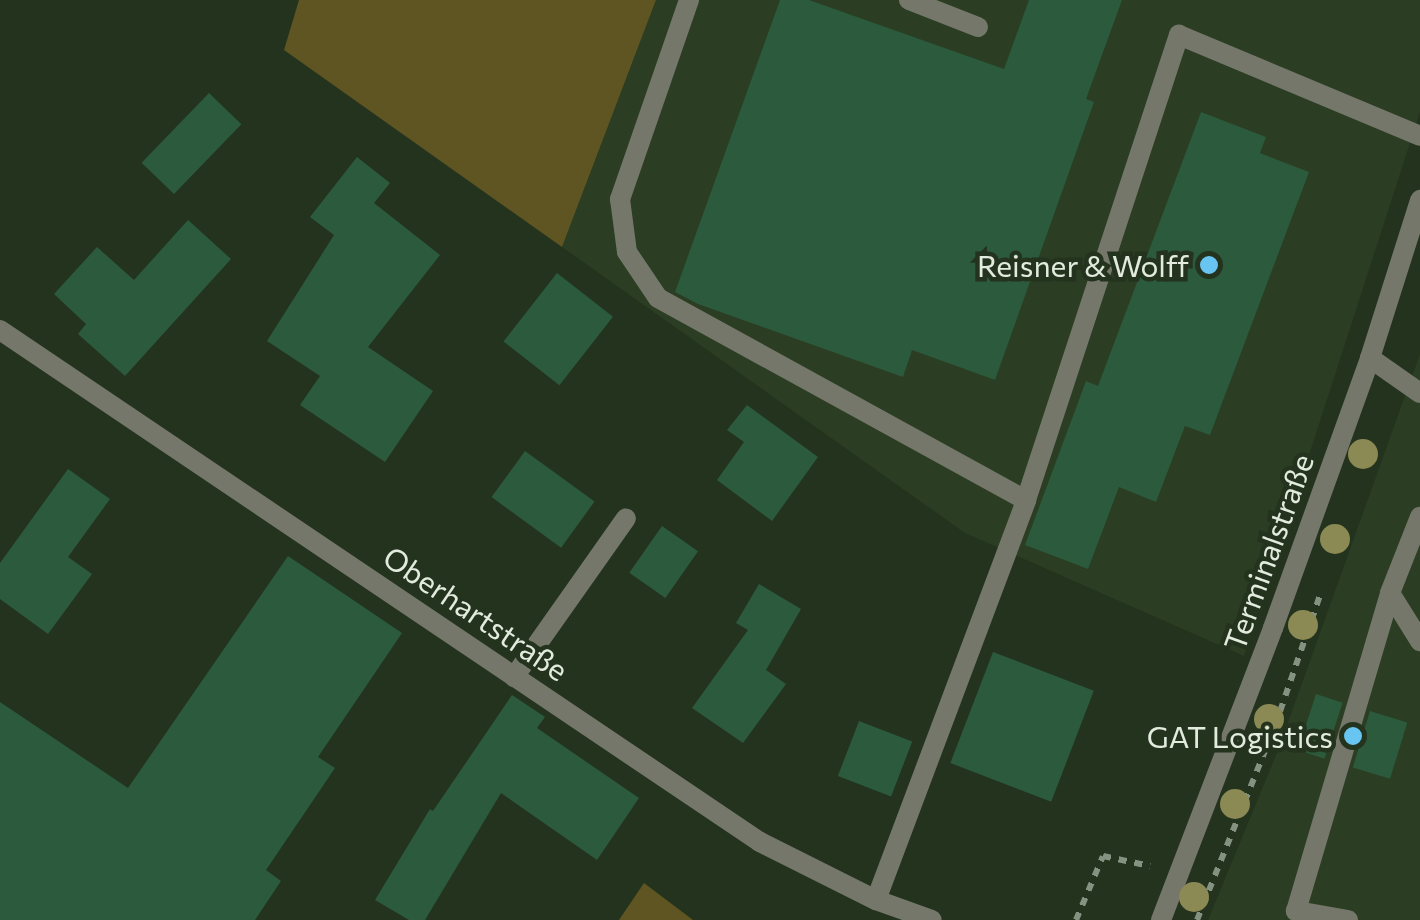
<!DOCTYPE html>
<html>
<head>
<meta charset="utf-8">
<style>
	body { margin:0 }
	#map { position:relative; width:1420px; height:920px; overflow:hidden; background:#24331e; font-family:Commissioner,sans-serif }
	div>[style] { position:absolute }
	.built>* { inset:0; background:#2b3d22 }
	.green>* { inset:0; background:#5f5522 }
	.building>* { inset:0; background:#2b5a3d; transform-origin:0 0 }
	.path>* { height:6px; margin-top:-3px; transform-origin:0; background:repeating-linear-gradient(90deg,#859181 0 8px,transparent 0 16px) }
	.service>* { height:20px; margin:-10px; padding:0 10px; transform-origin:10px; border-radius:10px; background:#75776b }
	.minor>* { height:20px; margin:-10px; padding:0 10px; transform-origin:10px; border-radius:10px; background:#75776b }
	.tertiary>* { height:20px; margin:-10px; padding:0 10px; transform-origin:10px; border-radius:10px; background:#75776b }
	.trees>* { width:30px; height:30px; margin:-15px; border-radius:50%; background:#8b8954 }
	.dots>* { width:28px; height:28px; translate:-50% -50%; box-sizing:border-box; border:5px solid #24331e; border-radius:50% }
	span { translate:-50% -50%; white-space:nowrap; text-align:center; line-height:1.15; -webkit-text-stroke:9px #24331e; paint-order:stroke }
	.poi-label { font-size:30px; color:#e2ebde }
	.right { translate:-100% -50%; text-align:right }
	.street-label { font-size:30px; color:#e2ebde }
</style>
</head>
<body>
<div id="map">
	<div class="built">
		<div style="clip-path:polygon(656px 0,1420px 0,1420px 112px,1244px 656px,965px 533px,562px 247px)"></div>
		<div style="clip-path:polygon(1420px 354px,1420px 920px,1208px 920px,1277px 753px)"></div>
	</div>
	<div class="green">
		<div style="clip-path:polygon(299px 0,656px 0,562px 247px,284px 50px)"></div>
		<div style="clip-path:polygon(644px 883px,693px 920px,619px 920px)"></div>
	</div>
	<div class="building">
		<div style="clip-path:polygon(780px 0,809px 0,1004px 69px,1029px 0,1122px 0,1086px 99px,1094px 102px,995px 380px,912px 350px,903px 377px,698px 304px,675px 292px)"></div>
		<div style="left:209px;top:93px;width:45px;height:97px;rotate:44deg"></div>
		<div style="clip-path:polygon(1201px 112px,1266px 137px,1260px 153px,1309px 172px,1210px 435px,1185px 426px,1156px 502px,1119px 487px,1088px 569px,1025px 545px,1086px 381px,1098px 386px)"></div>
		<div style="clip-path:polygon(357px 157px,390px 183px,374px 203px,440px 255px,368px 347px,433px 391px,385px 462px,300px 405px,320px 376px,267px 341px,334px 235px,310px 217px)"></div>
		<div style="clip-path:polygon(188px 220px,231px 259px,125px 376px,78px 334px,86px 324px,54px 294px,97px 247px,134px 280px)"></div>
		<div style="left:557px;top:273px;width:71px;height:87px;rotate:38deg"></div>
		<div style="clip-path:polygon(747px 405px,818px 457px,772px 521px,717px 480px,744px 442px,727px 430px)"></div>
		<div style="left:525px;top:451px;width:86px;height:57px;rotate:36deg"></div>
		<div style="clip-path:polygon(68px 469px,110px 499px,68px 557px,92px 574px,48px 634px,0 599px,0 563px)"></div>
		<div style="left:662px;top:526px;width:44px;height:57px;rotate:35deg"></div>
		<div style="clip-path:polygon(288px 556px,402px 633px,318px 757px,335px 768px,266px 870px,281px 881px,255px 920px,0 920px,0 702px,128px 788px)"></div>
		<div style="clip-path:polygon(759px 584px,801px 609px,766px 670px,786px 684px,743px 743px,692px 708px,748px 630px,736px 623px)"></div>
		<div style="left:993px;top:652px;width:108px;height:119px;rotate:21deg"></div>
		<div style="left:1316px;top:694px;width:28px;height:59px;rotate:18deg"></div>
		<div style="clip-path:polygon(512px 695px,545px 717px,537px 728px,639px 798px,597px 860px,501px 793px,425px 920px,409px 920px,375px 900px,430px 809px,433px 811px)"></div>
		<div style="left:1370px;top:711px;width:39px;height:59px;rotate:17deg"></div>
		<div style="left:859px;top:721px;width:57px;height:59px;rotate:21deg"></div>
	</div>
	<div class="path">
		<div style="left:1076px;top:920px;width:69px;rotate:-67.1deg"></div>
		<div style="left:1103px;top:856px;width:48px;rotate:12deg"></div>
		<div style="left:1197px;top:920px;width:209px;rotate:-68.1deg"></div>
		<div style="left:1275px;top:726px;width:139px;rotate:-71deg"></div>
	</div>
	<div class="service">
		<div style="left:689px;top:0;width:211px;rotate:109.1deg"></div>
		<div style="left:620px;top:199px;width:53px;rotate:82.5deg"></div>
		<div style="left:627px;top:252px;width:55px;rotate:56deg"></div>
		<div style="left:658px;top:298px;width:420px;rotate:28.8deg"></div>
		<div style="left:909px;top:0;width:74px;rotate:21.4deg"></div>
		<div style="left:1370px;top:358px;width:61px;rotate:35deg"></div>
		<div style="left:1390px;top:593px;width:57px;rotate:58deg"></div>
		<div style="left:514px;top:677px;width:194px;rotate:-54.8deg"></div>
		<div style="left:876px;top:900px;width:427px;rotate:-69.4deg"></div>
		<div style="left:1026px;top:500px;width:490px;rotate:-71.8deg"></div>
		<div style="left:1179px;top:35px;width:261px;rotate:22.7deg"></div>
		<div style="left:1348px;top:920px;width:53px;rotate:-170.2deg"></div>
		<div style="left:1296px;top:911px;width:332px;rotate:-73.5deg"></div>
		<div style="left:1390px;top:593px;width:82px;rotate:-68.5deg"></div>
	</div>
	<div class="minor">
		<div style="left:0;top:330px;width:916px;rotate:33.97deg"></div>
		<div style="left:760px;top:842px;width:130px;rotate:26.6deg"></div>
		<div style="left:876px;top:900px;width:59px;rotate:19.7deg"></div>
	</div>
	<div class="tertiary">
		<div style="left:1161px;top:920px;width:313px;rotate:-69deg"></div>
		<div style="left:1273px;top:628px;width:287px;rotate:-70.2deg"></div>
		<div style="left:1370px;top:358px;width:166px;rotate:-72.4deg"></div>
	</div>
	<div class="trees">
		<div style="left:1363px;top:454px"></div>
		<div style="left:1335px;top:539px"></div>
		<div style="left:1303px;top:625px"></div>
		<div style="left:1269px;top:719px"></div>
		<div style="left:1235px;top:804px"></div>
		<div style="left:1194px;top:897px"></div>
	</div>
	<div class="dots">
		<div style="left:1209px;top:265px;background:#68c4f0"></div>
		<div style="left:1353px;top:736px;background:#68c4f0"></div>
	</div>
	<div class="poi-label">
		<span class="right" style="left:1189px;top:265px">Reisner &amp; Wolff</span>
		<span class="right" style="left:1333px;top:736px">GAT Logistics</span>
	</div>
	<div class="street-label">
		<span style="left:1268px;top:552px;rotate:-70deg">Terminalstraße</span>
		<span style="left:476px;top:613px;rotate:34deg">Oberhartstraße</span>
	</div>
</div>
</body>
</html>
